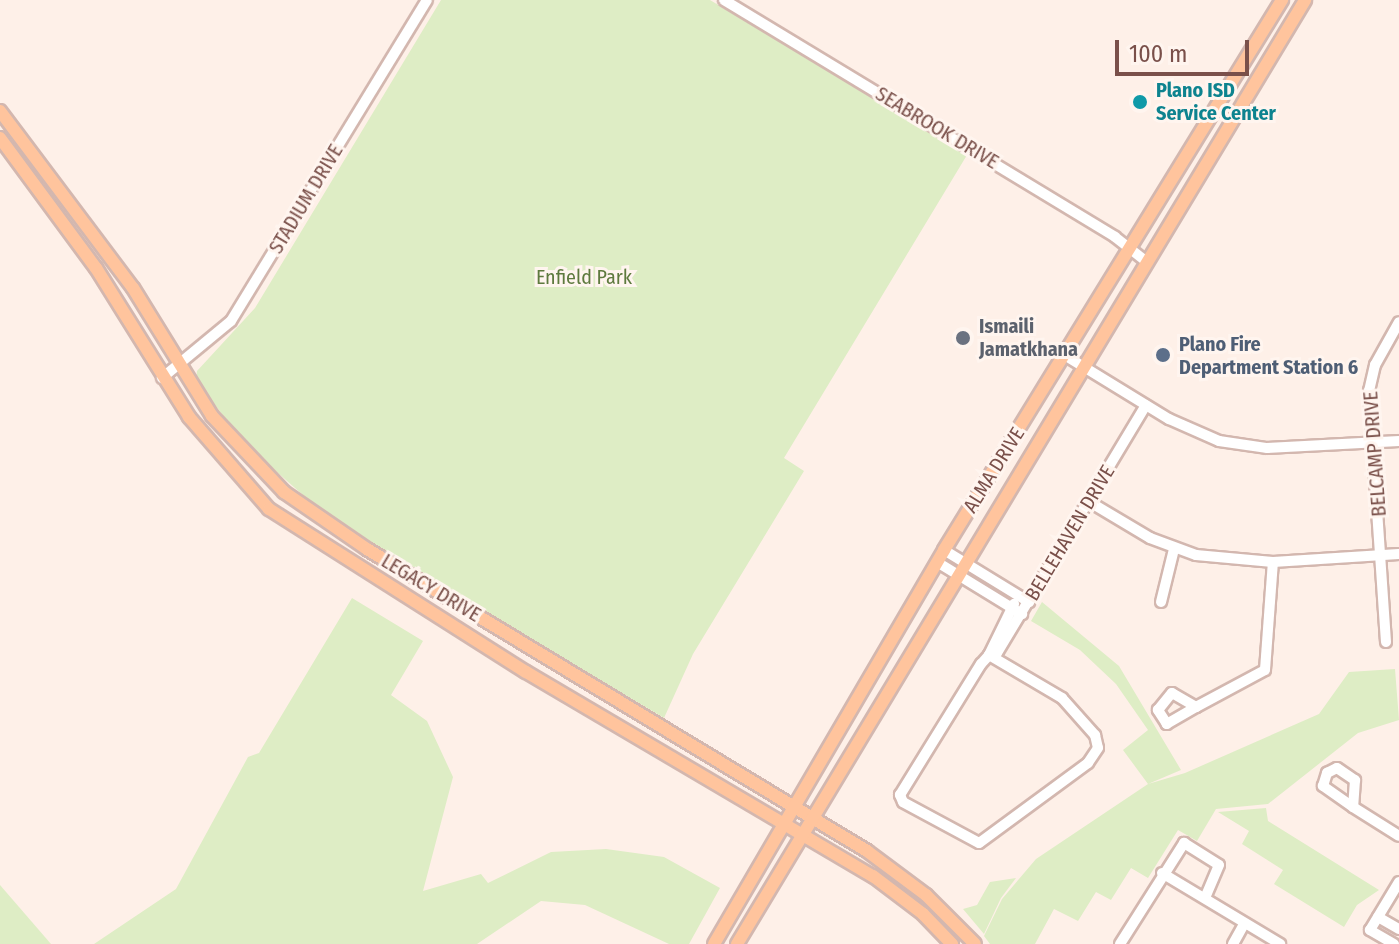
<!DOCTYPE html>
<html>
<head>
<meta charset="utf-8">
<style>
	body { margin:0 }
	#map { position:relative; width:1399px; height:944px; overflow:hidden; background:#fef0e8; font-family:"Fira Sans Condensed",sans-serif }
	div>[style] { position:absolute }
	.green>* { inset:0; background:#deedc5 }
	.roads { filter:drop-shadow(2px 0 #d3b7af) drop-shadow(-2px 0 #d3b7af) drop-shadow(0 2px #d3b7af) drop-shadow(0 -2px #d3b7af) }
	.minor>* { height:10px; margin:-5px; padding:0 5px; transform-origin:5px; border-radius:5px; background:#fff }
	.major>* { height:12px; margin:-6px; padding:0 6px; transform-origin:6px; border-radius:6px; background:#ffc49d }
	.dots>* { width:22px; height:22px; translate:-50% -50%; box-sizing:border-box; border:4px solid #fff5ef; border-radius:50% }
	span { translate:-50% -50%; white-space:nowrap; text-align:center; line-height:1.15; -webkit-text-stroke:6px #fff5ef; paint-order:stroke }
	.culture-label { font-size:20px; color:#0d838f; font-weight:700 }
	.left { translate:0 -50%; text-align:left }
	.street-label { font-size:20px; color:#7a504a }
	.park-label { font-size:20px; color:#5e7a3e }
	.worship-label { font-size:20px; color:#5b616d; font-weight:700 }
	.service-label { font-size:20px; color:#4e5e75; font-weight:700 }
	.scale { position:absolute; left:1115px; top:40px; width:134px; height:36px; box-sizing:border-box; border:4px solid #7a504a; border-top:0; padding-left:10px; font-size:24px; line-height:28px; white-space:nowrap; color:#7a504a; -webkit-text-stroke:6px #fff5ef; paint-order:stroke }
</style>
</head>
<body>
<div id="map">
	<div class="green">
		<div style="clip-path:polygon(441px 0,710px 0,967px 155px,784px 458px,804px 471px,693px 654px,664px 718px,338px 526px,243px 442px,196px 380px,197px 371px,255px 308px)"></div>
		<div style="clip-path:polygon(352px 598px,423px 641px,391px 695px,427px 721px,453px 777px,423px 891px,481px 874px,488px 883px,551px 852px,606px 849px,664px 857px,720px 888px,689px 944px,669px 944px,585px 905px,541px 901px,477px 944px,94px 944px,176px 889px,248px 757px,259px 753px)"></div>
		<div style="clip-path:polygon(1042px 602px,1119px 666px,1181px 770px,1148px 784px,1185px 773px,1319px 714px,1349px 672px,1395px 669px,1399px 720px,1358px 733px,1268px 804px,1216px 809px,1197px 841px,1178px 830px,1148px 878px,1131px 868px,1111px 900px,1096px 892px,1078px 921px,1054px 909px,1035px 944px,990px 944px,984px 936px,1002px 899px,1036px 859px,1148px 784px,1123px 750px,1148px 730px,1116px 684px,1080px 650px,1031px 621px)"></div>
		<div style="clip-path:polygon(1266px 808px,1268px 821px,1379px 890px,1357px 905px,1344px 927px,1274px 884px,1283px 870px,1242px 844px,1249px 831px,1218px 812px)"></div>
		<div style="clip-path:polygon(1016px 878px,1001px 898px,984px 934px,963px 909px,977px 905px,990px 882px)"></div>
		<div style="clip-path:polygon(0 885px,51px 944px,0 944px)"></div>
	</div>
	<div class="roads">
		<div class="minor">
			<div style="left:724px;top:0;width:457px;rotate:31.2deg"></div>
			<div style="left:1115px;top:237px;width:39px;rotate:38deg"></div>
			<div style="left:1066px;top:356px;width:121px;rotate:31.5deg"></div>
			<div style="left:1169px;top:419px;width:55px;rotate:23.7deg"></div>
			<div style="left:1219px;top:441px;width:49px;rotate:8.3deg"></div>
			<div style="left:1267px;top:448px;width:132px;rotate:-3deg"></div>
			<div style="left:162px;top:378px;width:89px;rotate:-39.6deg"></div>
			<div style="left:231px;top:321px;width:376px;rotate:-58.6deg"></div>
			<div style="left:1088px;top:501px;width:72px;rotate:30.8deg"></div>
			<div style="left:1150px;top:538px;width:49px;rotate:20.3deg"></div>
			<div style="left:1196px;top:555px;width:77px;rotate:5.2deg"></div>
			<div style="left:1273px;top:562px;width:126px;rotate:-3.6deg"></div>
			<div style="left:944px;top:550px;width:100px;rotate:31.5deg"></div>
			<div style="left:937px;top:562px;width:100px;rotate:31.5deg"></div>
			<div style="left:1161px;top:602px;width:55px;rotate:-76.2deg"></div>
			<div style="left:1386px;top:642px;width:252px;rotate:-93.9deg"></div>
			<div style="left:1369px;top:391px;width:27px;rotate:-77deg"></div>
			<div style="left:1375px;top:365px;width:49px;rotate:-60.8deg"></div>
			<div style="left:989px;top:655px;width:85px;rotate:30.5deg"></div>
			<div style="left:1062px;top:698px;width:50px;rotate:48.3deg"></div>
			<div style="left:1095px;top:735px;width:13px;rotate:77deg"></div>
			<div style="left:1098px;top:748px;width:18px;rotate:124deg"></div>
			<div style="left:1088px;top:763px;width:135px;rotate:143.7deg"></div>
			<div style="left:979px;top:843px;width:86px;rotate:-151.7deg"></div>
			<div style="left:903px;top:802px;width:8px;rotate:-113deg"></div>
			<div style="left:900px;top:795px;width:154px;rotate:-58.3deg"></div>
			<div style="left:981px;top:664px;width:12px;rotate:-48deg"></div>
			<div style="left:989px;top:655px;width:8px;rotate:-14deg"></div>
			<div style="left:997px;top:653px;width:289px;rotate:-59deg"></div>
			<div style="left:989px;top:655px;width:57px;rotate:-63.9deg"></div>
			<div style="left:1196px;top:707px;width:34px;rotate:150deg"></div>
			<div style="left:1167px;top:724px;width:17px;rotate:-123deg"></div>
			<div style="left:1158px;top:710px;width:22px;rotate:-51deg"></div>
			<div style="left:1172px;top:693px;width:28px;rotate:30deg"></div>
			<div style="left:1196px;top:707px;width:78px;rotate:-28.2deg"></div>
			<div style="left:1265px;top:670px;width:108px;rotate:-85.8deg"></div>
			<div style="left:1337px;top:768px;width:22px;rotate:34deg"></div>
			<div style="left:1355px;top:780px;width:27px;rotate:94deg"></div>
			<div style="left:1353px;top:807px;width:37px;rotate:-145deg"></div>
			<div style="left:1323px;top:786px;width:14px;rotate:-73deg"></div>
			<div style="left:1327px;top:773px;width:11px;rotate:-27deg"></div>
			<div style="left:1353px;top:807px;width:54px;rotate:32.2deg"></div>
			<div style="left:1162px;top:873px;width:138px;rotate:31deg"></div>
			<div style="left:1378px;top:917px;width:24px;rotate:30deg"></div>
			<div style="left:1120px;top:944px;width:120px;rotate:-57.6deg"></div>
			<div style="left:1184px;top:843px;width:41px;rotate:32.2deg"></div>
			<div style="left:1219px;top:865px;width:36px;rotate:113deg"></div>
			<div style="left:1233px;top:944px;width:23px;rotate:-61deg"></div>
			<div style="left:1394px;top:944px;width:28px;rotate:-150deg"></div>
			<div style="left:1370px;top:930px;width:56px;rotate:-58.9deg"></div>
		</div>
		<div class="major">
			<div style="left:0;top:111px;width:221px;rotate:53.1deg"></div>
			<div style="left:133px;top:288px;width:150px;rotate:58.3deg"></div>
			<div style="left:212px;top:416px;width:105px;rotate:46.5deg"></div>
			<div style="left:284px;top:492px;width:101px;rotate:34.5deg"></div>
			<div style="left:367px;top:549px;width:584px;rotate:31.13deg"></div>
			<div style="left:867px;top:851px;width:74px;rotate:36.7deg"></div>
			<div style="left:926px;top:895px;width:69px;rotate:45deg"></div>
			<div style="left:0;top:138px;width:162px;rotate:53.6deg"></div>
			<div style="left:96px;top:268px;width:176px;rotate:58deg"></div>
			<div style="left:189px;top:417px;width:122px;rotate:49deg"></div>
			<div style="left:269px;top:509px;width:304px;rotate:32.4deg"></div>
			<div style="left:526px;top:672px;width:403px;rotate:30.5deg"></div>
			<div style="left:873px;top:876px;width:63px;rotate:37.2deg"></div>
			<div style="left:923px;top:914px;width:42px;rotate:46deg"></div>
			<div style="left:714px;top:944px;width:456px;rotate:-59.7deg"></div>
			<div style="left:944px;top:550px;width:646px;rotate:-58.43deg"></div>
			<div style="left:737px;top:944px;width:1102px;rotate:-58.96deg"></div>
		</div>
	</div>
	<div class="dots">
		<div style="left:1140px;top:102px;background:#0f9aa8"></div>
		<div style="left:963px;top:338px;background:#6b7280"></div>
		<div style="left:1163px;top:355px;background:#5c6f8a"></div>
	</div>
	<div class="culture-label">
		<span class="left" style="left:1156px;top:102px">Plano ISD<br>Service Center</span>
	</div>
	<div class="street-label">
		<span style="left:937px;top:128px;rotate:31deg">SEABROOK DRIVE</span>
		<span style="left:306px;top:199px;rotate:-59deg">STADIUM DRIVE</span>
		<span style="left:1375px;top:454px;rotate:-94deg">BELCAMP DRIVE</span>
		<span style="left:994px;top:470px;rotate:-58deg">ALMA DRIVE</span>
		<span style="left:1070px;top:533px;rotate:-59deg">BELLEHAVEN DRIVE</span>
		<span style="left:431px;top:588px;rotate:31deg">LEGACY DRIVE</span>
	</div>
	<div class="park-label">
		<span style="left:584px;top:277px">Enfield Park</span>
	</div>
	<div class="worship-label">
		<span class="left" style="left:979px;top:338px">Ismaili<br>Jamatkhana</span>
	</div>
	<div class="service-label">
		<span class="left" style="left:1179px;top:356px">Plano Fire<br>Department Station 6</span>
	</div>
	<div class="scale">100 m</div>
</div>
</body>
</html>
